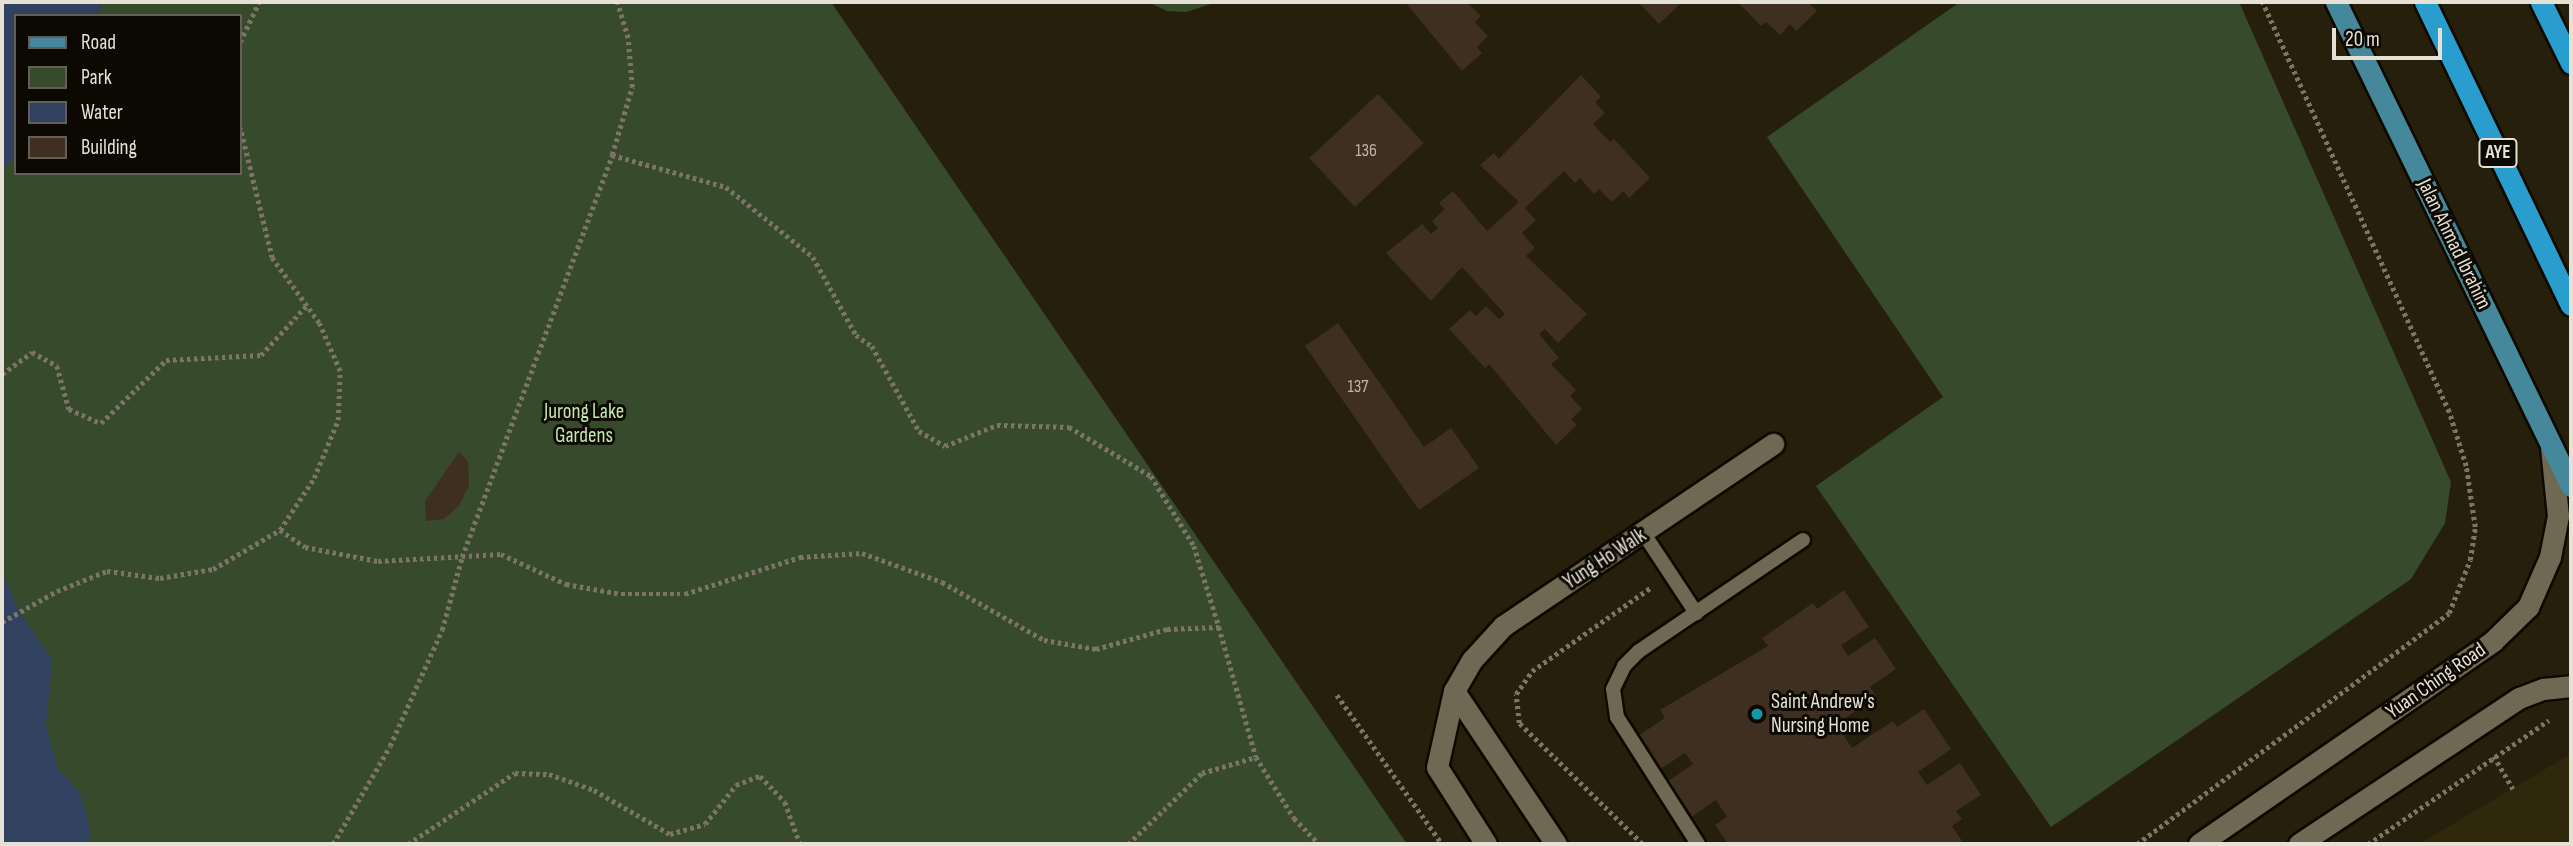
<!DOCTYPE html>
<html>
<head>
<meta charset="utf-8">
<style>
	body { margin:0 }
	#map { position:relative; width:2573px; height:846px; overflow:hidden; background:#261f0c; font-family:"Sofia Sans Condensed",sans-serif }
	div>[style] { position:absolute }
	.built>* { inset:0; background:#30280c }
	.green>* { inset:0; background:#384a2c }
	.water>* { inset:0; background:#314160 }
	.building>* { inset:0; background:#3f2f20; transform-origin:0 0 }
	.path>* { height:4.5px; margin-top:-2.25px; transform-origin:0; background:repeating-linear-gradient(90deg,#7b7565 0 3.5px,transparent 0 7px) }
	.roads { filter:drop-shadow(2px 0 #0f0900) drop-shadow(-2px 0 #0f0900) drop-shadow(0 2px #0f0900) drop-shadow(0 -2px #0f0900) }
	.service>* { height:14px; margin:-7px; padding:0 7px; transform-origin:7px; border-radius:7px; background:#6f6852 }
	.minor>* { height:21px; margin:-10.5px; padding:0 10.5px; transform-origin:10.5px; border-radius:10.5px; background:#6f6852 }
	.tertiary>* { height:21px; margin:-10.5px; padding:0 10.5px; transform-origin:10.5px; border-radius:10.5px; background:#6f6852 }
	.primary>* { height:21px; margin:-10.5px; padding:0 10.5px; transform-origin:10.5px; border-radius:10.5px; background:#45889c }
	.motorway>* { height:21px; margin:-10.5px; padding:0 10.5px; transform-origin:10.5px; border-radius:10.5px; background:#299dce }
	.dots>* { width:19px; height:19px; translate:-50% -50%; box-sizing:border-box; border:4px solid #0c0903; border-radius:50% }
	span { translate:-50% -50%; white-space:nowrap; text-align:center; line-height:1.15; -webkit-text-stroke:6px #0c0903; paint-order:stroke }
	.number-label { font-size:18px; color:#bcb4a8 }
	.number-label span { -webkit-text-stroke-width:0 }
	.shield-label span { padding:2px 5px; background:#0c0903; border:2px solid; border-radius:5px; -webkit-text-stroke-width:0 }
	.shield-label { font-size:19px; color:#e5e1d5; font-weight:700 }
	.street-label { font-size:21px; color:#e5e1d5 }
	.park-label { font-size:21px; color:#c3e7ad }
	.poi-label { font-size:21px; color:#e5e1d5 }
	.left { translate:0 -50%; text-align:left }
	.frame { position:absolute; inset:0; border:4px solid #e5e1d5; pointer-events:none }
	.legend { position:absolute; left:14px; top:14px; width:228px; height:161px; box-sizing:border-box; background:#0c0903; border:2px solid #635f57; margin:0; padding:9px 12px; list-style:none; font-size:21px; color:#e5e1d5 }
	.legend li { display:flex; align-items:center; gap:14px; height:35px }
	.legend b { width:35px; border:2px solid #635f57 }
	.scale { position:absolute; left:2332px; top:28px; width:110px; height:32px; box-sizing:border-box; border:4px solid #e5e1d5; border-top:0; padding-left:9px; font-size:21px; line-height:24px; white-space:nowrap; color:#e5e1d5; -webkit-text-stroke:5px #0c0903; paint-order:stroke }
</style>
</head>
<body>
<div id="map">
	<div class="built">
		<div style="clip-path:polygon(2571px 754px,2571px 844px,2419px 844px)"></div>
	</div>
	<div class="green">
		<div style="clip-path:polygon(103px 2px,831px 2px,1407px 844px,2px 844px,2px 58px,16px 54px,16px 173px,240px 173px,240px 16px,96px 16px)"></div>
		<div style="clip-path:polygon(1148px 2px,1217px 2px,1186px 12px,1167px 11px)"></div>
		<div style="clip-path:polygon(1960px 2px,2239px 2px,2451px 482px,2445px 523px,2411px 579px,2051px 827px,1816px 486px,1943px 397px,1767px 137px)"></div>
	</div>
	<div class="water">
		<div style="clip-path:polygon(2px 2px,103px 2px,96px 16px,16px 16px,16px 157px,2px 170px)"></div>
		<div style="clip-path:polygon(2px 570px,19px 611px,52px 660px,46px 726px,58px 768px,79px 792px,89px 821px,91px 844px,2px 844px)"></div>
	</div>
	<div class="building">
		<div style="clip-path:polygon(1405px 2px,1467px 2px,1481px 16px,1475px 22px,1488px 36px,1477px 47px,1482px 53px,1462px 71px)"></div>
		<div style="clip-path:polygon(1638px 2px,1676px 2px,1679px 5px,1659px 24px)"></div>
		<div style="clip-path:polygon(1738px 2px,1808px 2px,1817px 11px,1796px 31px,1790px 24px,1780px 35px,1766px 22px,1761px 26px)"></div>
		<div style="clip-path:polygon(1581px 75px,1601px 97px,1595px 102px,1605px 113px,1593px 124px,1610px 142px,1614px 139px,1650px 178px,1629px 198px,1623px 191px,1612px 202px,1599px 189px,1594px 194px,1580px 178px,1575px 183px,1564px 171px,1525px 208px,1536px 220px,1522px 233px,1535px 248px,1526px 256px,1587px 314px,1558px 343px,1545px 329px,1539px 334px,1559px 358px,1551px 364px,1576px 390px,1570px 396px,1582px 409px,1571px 419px,1577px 425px,1556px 445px,1489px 364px,1485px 368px,1449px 329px,1470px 310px,1476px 316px,1486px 306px,1499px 319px,1505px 314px,1462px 267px,1431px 301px,1386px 253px,1422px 224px,1431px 234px,1438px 228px,1432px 221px,1445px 209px,1439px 203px,1453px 191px,1487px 231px,1519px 202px,1480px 165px,1494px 153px,1499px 159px)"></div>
		<div style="left:1378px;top:94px;width:67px;height:94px;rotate:47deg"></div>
		<div style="clip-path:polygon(1338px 323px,1424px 447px,1451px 428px,1479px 468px,1419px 510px,1305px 346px)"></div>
		<div style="clip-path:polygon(459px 452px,468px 461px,469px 485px,459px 506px,444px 519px,426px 521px,425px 501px)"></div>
		<div style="clip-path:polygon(1844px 590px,1869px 627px,1841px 645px,1848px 656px,1875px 638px,1896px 669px,1870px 687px,1877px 697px,1836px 724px,1852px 748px,1893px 721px,1897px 727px,1924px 709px,1951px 749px,1918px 772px,1927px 785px,1960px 763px,1981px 795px,1956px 811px,1962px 819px,1952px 826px,1964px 844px,1728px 844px,1715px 825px,1727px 817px,1716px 800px,1690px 818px,1667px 782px,1693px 764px,1685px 753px,1657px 771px,1635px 738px,1665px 718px,1660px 710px,1768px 646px,1762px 638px,1813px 603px,1817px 609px)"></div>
	</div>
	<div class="path">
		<div style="left:240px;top:42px;width:44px;rotate:-64.6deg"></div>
		<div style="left:612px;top:155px;width:118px;rotate:15.7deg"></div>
		<div style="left:726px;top:187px;width:112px;rotate:38.8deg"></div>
		<div style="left:813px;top:257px;width:89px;rotate:61.1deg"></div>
		<div style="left:856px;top:335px;width:19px;rotate:35deg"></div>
		<div style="left:872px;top:346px;width:97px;rotate:61.1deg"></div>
		<div style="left:919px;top:431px;width:30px;rotate:30deg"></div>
		<div style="left:945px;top:446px;width:56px;rotate:-22deg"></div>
		<div style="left:997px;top:425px;width:72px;rotate:1.6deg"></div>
		<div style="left:1069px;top:427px;width:96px;rotate:30.9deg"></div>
		<div style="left:1151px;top:476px;width:82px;rotate:58.4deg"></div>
		<div style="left:1194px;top:546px;width:85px;rotate:72.8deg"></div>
		<div style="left:2px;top:374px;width:37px;rotate:-36deg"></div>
		<div style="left:32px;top:352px;width:29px;rotate:29deg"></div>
		<div style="left:57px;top:366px;width:45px;rotate:74.4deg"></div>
		<div style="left:69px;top:409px;width:35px;rotate:24deg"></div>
		<div style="left:101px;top:423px;width:91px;rotate:-44.1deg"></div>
		<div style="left:166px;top:360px;width:95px;rotate:-3deg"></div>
		<div style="left:261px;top:355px;width:68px;rotate:-47.4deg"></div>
		<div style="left:280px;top:530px;width:30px;rotate:34deg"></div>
		<div style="left:305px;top:547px;width:74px;rotate:10.9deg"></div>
		<div style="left:378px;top:561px;width:123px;rotate:-3.3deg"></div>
		<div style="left:501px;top:554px;width:72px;rotate:24.8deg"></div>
		<div style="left:566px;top:584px;width:56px;rotate:10.3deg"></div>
		<div style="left:621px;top:594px;width:64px"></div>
		<div style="left:685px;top:594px;width:121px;rotate:-17.8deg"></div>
		<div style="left:800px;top:557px;width:62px;rotate:-3.7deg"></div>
		<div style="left:862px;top:553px;width:85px;rotate:19.9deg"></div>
		<div style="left:942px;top:582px;width:117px;rotate:29.6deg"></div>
		<div style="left:1044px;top:640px;width:53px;rotate:9.8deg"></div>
		<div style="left:1096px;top:649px;width:74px;rotate:-15.7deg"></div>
		<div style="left:1167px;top:629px;width:52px;rotate:-2.2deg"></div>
		<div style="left:1219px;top:627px;width:135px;rotate:74.1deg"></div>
		<div style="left:1256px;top:757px;width:72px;rotate:58.1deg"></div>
		<div style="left:1294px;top:818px;width:36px;rotate:46deg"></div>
		<div style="left:2px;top:622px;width:63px;rotate:-29.4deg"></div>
		<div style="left:57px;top:591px;width:54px;rotate:-21.8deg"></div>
		<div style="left:107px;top:571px;width:53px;rotate:7.5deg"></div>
		<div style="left:160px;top:578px;width:54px;rotate:-9.6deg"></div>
		<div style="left:213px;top:569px;width:78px;rotate:-30.2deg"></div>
		<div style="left:280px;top:530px;width:62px;rotate:-56.8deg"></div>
		<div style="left:314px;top:478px;width:63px;rotate:-67.5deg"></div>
		<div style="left:338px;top:420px;width:49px;rotate:-87.7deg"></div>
		<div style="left:340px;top:371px;width:52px;rotate:-113.6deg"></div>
		<div style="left:319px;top:323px;width:80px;rotate:-125.9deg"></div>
		<div style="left:272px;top:258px;width:134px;rotate:-103.8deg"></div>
		<div style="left:1337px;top:695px;width:182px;rotate:54.8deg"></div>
		<div style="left:2494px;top:756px;width:38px;rotate:60deg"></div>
		<div style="left:333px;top:844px;width:113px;rotate:-59.8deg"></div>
		<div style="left:390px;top:746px;width:127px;rotate:-65.9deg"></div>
		<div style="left:442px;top:630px;width:76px;rotate:-74.7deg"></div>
		<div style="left:462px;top:557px;width:429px;rotate:-69.5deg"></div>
		<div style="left:612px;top:155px;width:71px;rotate:-73.6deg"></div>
		<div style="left:632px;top:87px;width:49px;rotate:-94.7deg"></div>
		<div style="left:628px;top:38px;width:38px;rotate:-107deg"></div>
		<div style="left:408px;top:844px;width:128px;rotate:-33.6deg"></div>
		<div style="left:515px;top:773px;width:34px;rotate:2deg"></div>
		<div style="left:549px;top:774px;width:48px;rotate:19.6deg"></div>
		<div style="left:594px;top:790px;width:88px;rotate:30.1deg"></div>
		<div style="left:670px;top:834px;width:36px;rotate:-16deg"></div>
		<div style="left:705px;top:824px;width:50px;rotate:-51.5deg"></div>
		<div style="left:736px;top:785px;width:26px;rotate:-21deg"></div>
		<div style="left:760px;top:776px;width:36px;rotate:46deg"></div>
		<div style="left:785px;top:802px;width:45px;rotate:70.3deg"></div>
		<div style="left:1128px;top:844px;width:103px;rotate:-43.8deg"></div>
		<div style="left:1202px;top:773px;width:56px;rotate:-16.5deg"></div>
		<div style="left:1642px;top:844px;width:173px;rotate:-135.5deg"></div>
		<div style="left:1519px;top:723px;width:29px;rotate:-96deg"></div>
		<div style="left:1516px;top:694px;width:28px;rotate:-55deg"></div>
		<div style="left:1532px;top:671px;width:144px;rotate:-35.1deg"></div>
		<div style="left:2137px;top:844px;width:388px;rotate:-36.5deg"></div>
		<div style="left:2449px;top:613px;width:57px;rotate:-68.4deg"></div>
		<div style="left:2470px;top:560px;width:33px;rotate:-81deg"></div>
		<div style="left:2475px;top:527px;width:62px;rotate:-98.4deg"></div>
		<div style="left:2466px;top:466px;width:57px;rotate:-107.5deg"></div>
		<div style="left:2449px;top:412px;width:451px;rotate:-114.5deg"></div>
		<div style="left:2368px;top:844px;width:219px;rotate:-34.4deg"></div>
	</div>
	<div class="roads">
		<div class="service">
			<div style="left:1644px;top:534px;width:95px;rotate:56.6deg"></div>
			<div style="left:1698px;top:844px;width:151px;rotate:-122.5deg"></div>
			<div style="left:1617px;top:717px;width:28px;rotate:-98deg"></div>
			<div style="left:1613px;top:689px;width:25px;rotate:-64deg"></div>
			<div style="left:1624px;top:666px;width:21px;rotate:-45deg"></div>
			<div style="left:1639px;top:651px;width:198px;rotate:-34.1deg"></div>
		</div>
		<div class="minor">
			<div style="left:1454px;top:691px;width:184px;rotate:56.3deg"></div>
			<div style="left:1486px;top:844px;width:91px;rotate:-122.5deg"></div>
			<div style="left:1437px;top:767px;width:78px;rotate:-77.4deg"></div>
			<div style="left:1454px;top:691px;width:36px;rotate:-60deg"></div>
			<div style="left:1472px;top:660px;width:46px;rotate:-47.6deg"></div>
			<div style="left:1503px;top:626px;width:326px;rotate:-34deg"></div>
		</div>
		<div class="tertiary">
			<div style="left:2199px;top:844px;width:357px;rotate:-34.6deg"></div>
			<div style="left:2493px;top:641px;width:49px;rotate:-44.2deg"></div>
			<div style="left:2528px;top:607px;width:55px;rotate:-66.3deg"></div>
			<div style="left:2550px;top:557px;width:42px;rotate:-79deg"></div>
			<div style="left:2558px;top:516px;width:69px;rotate:-95.8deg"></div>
			<div style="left:2299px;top:844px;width:264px;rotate:-33.6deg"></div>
			<div style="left:2519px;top:698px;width:26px;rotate:-21deg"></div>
			<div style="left:2543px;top:689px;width:28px;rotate:-6deg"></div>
		</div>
		<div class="primary">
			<div style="left:2336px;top:2px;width:538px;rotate:64.1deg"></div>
		</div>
		<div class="motorway">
			<div style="left:2425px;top:2px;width:336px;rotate:64.3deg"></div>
			<div style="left:2541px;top:2px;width:68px;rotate:63.8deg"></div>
		</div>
	</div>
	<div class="dots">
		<div style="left:1757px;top:714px;background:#0f9aa8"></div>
	</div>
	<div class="number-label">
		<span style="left:1366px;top:151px">136</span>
		<span style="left:1358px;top:387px">137</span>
	</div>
	<div class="shield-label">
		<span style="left:2498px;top:153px">AYE</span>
	</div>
	<div class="street-label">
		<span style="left:2454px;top:244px;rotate:64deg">Jalan Ahmad Ibrahim</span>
		<span style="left:1605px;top:559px;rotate:-33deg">Yung Ho Walk</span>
		<span style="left:2436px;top:681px;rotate:-35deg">Yuan Ching Road</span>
	</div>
	<div class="park-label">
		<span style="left:584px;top:424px">Jurong Lake<br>Gardens</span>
	</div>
	<div class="poi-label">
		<span class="left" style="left:1771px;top:714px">Saint Andrew's<br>Nursing Home</span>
	</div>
	<div class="frame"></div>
	<ul class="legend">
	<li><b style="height:9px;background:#45889c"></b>Road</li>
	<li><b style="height:19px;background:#384a2c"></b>Park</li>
	<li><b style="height:19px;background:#314160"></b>Water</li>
	<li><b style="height:19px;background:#3f2f20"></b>Building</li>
	</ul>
	<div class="scale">20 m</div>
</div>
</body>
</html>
